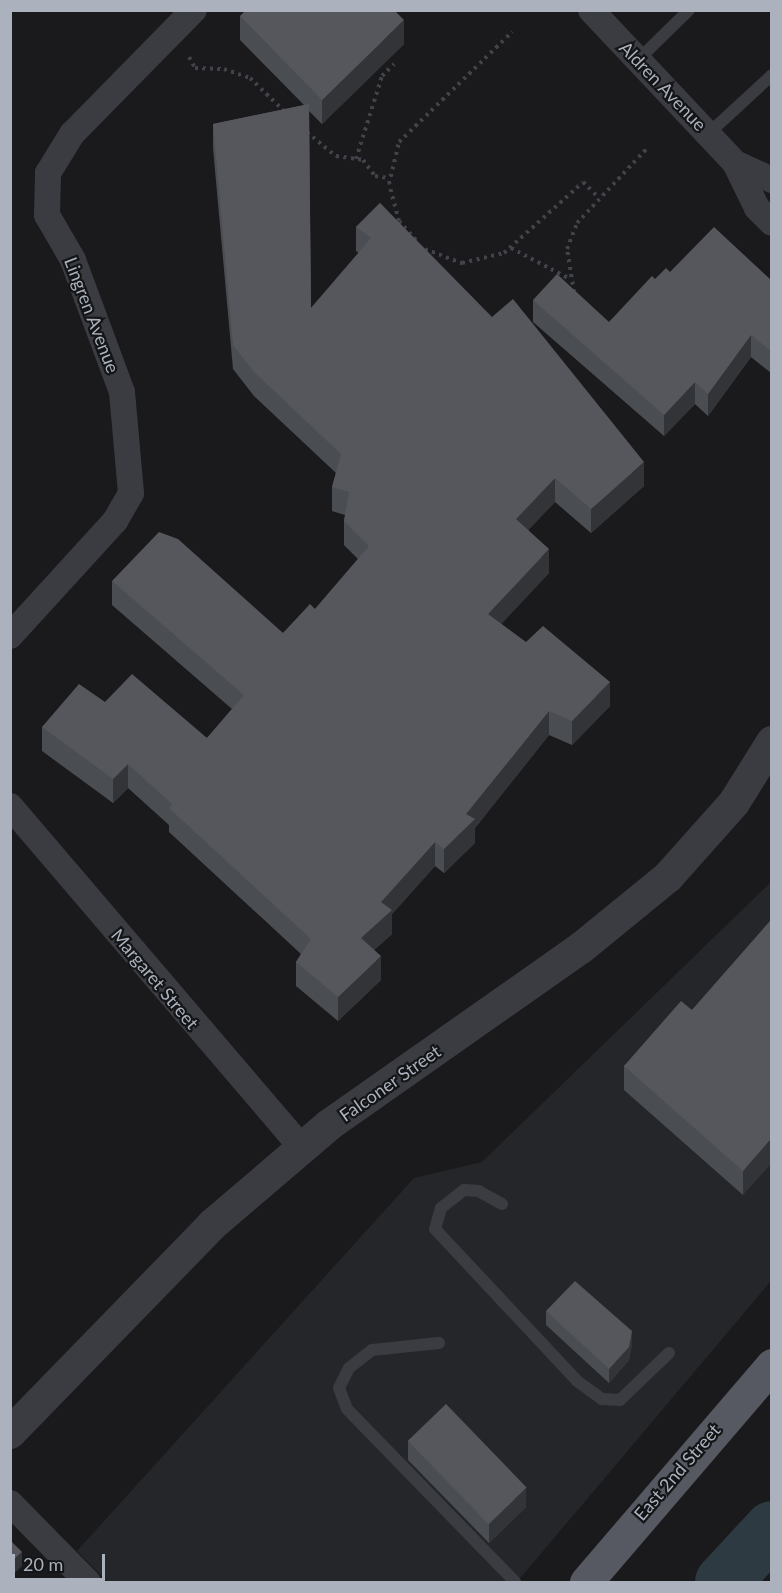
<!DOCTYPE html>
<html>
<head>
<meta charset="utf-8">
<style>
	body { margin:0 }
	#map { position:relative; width:782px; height:1593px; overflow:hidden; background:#1a1a1c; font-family:Lato,sans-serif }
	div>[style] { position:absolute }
	.built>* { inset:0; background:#252629 }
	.river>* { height:56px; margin:-28px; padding:0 28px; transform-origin:28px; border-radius:28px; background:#2e3a42 }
	.path>* { height:4px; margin-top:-2px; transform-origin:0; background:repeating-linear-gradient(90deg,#404349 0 3px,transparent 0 7.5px) }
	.service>* { height:12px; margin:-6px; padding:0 6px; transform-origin:6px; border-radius:6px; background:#3a3c42 }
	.minor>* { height:26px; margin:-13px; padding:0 13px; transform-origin:13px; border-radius:13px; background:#3a3c42 }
	.tertiary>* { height:32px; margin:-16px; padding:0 16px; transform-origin:16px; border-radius:16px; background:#3a3c42 }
	.primary>* { height:33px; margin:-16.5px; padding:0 16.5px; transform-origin:16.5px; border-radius:16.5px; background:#565961 }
	.wall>* { inset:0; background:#4a4d51 }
	.shaded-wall>* { inset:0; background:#333437 }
	.building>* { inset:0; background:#55575d; transform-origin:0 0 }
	span { translate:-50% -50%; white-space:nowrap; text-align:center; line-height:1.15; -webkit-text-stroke:4.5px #141517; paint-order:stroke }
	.street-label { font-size:18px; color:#abb1bd }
	.frame { position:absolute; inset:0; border:12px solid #abb1bd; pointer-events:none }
	.scale { position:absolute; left:12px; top:1554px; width:93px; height:27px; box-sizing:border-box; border:3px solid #abb1bd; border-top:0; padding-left:8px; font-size:18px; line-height:21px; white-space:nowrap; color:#abb1bd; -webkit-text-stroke:4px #141517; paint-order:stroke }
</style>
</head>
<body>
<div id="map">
	<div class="built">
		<div style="clip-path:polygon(771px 882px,771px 1281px,517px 1582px,108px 1582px,77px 1551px,414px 1178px,482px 1162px)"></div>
	</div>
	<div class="river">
		<div style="left:723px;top:1582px;width:72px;rotate:-47.2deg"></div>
	</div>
	<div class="path">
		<div style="left:189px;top:57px;width:13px;rotate:61deg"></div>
		<div style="left:195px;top:68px;width:29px;rotate:2deg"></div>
		<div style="left:224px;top:69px;width:28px;rotate:19deg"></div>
		<div style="left:250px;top:78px;width:50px;rotate:44.2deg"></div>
		<div style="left:307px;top:132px;width:38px;rotate:40deg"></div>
		<div style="left:336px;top:156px;width:27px;rotate:8deg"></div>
		<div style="left:363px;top:160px;width:20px;rotate:53deg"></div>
		<div style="left:375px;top:176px;width:14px;rotate:8deg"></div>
		<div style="left:356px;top:159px;width:87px;rotate:-72.6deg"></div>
		<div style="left:382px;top:76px;width:17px;rotate:-45deg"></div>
		<div style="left:416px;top:240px;width:25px;rotate:-132deg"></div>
		<div style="left:399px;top:221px;width:38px;rotate:-105deg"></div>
		<div style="left:389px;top:184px;width:43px;rotate:-76.6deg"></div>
		<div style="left:399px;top:142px;width:158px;rotate:-44.2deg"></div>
		<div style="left:511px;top:248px;width:67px;rotate:27.7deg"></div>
		<div style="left:425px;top:249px;width:40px;rotate:21deg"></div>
		<div style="left:462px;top:263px;width:43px;rotate:-13.4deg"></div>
		<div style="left:504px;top:253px;width:106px;rotate:-41.9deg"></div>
		<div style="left:583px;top:182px;width:20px;rotate:45deg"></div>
		<div style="left:574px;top:292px;width:44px;rotate:-99.2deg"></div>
		<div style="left:567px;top:249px;width:28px;rotate:-69deg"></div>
		<div style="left:577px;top:223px;width:104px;rotate:-46.9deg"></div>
	</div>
	<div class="service">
		<div style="left:638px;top:60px;width:71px;rotate:-44.4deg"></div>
		<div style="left:708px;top:134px;width:87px;rotate:-42.7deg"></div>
		<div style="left:502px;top:1204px;width:26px;rotate:-151deg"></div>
		<div style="left:479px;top:1191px;width:15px;rotate:-176deg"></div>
		<div style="left:464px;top:1190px;width:29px;rotate:142deg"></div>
		<div style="left:441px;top:1208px;width:22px;rotate:106deg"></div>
		<div style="left:435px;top:1229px;width:208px;rotate:46.9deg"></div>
		<div style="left:577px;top:1381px;width:31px;rotate:36deg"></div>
		<div style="left:602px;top:1399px;width:18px;rotate:3deg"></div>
		<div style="left:620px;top:1400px;width:68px;rotate:-43.8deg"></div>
		<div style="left:439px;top:1343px;width:67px;rotate:174deg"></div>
		<div style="left:372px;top:1350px;width:29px;rotate:142deg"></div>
		<div style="left:349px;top:1368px;width:22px;rotate:117deg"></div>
		<div style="left:339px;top:1388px;width:22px;rotate:69deg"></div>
		<div style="left:347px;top:1409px;width:241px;rotate:45.8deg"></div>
	</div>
	<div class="minor">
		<div style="left:591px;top:10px;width:210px;rotate:46.7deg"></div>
		<div style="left:735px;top:163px;width:50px;rotate:63.9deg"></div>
		<div style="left:757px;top:208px;width:21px;rotate:45deg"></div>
		<div style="left:735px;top:163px;width:41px;rotate:24.7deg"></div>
		<div style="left:10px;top:636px;width:156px;rotate:-47.6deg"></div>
		<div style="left:115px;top:521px;width:32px;rotate:-60deg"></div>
		<div style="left:131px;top:493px;width:101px;rotate:-95.1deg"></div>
		<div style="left:122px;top:392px;width:141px;rotate:-110.4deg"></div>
		<div style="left:73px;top:260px;width:52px;rotate:-120deg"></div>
		<div style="left:47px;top:215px;width:42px;rotate:-88.6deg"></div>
		<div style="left:48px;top:173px;width:46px;rotate:-58.4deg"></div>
		<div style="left:72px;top:134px;width:174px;rotate:-45.5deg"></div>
		<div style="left:10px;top:806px;width:450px;rotate:49.5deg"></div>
		<div style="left:10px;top:1503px;width:111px;rotate:45.4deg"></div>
	</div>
	<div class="tertiary">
		<div style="left:10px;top:1433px;width:290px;rotate:-45.8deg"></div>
		<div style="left:212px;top:1225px;width:154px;rotate:-40.5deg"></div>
		<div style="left:329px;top:1125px;width:308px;rotate:-35.1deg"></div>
		<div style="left:581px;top:948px;width:112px;rotate:-39.2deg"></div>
		<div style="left:668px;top:877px;width:99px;rotate:-48.3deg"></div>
		<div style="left:734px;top:803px;width:72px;rotate:-58.1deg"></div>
	</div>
	<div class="primary">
		<div style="left:586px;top:1582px;width:286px;rotate:-49.4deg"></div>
	</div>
	<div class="wall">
		<div style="clip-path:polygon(240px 16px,404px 44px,322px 124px,309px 111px,311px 308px,359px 253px,356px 251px,356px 227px,380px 203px,644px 486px,591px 533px,555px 502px,528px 530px,549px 573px,501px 624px,610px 706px,572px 745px,549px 735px,475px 828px,475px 843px,444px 873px,435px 866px,392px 914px,392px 934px,374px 950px,381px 980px,338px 1021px,296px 986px,296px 962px,301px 954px,169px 832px,169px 825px,128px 788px,113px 803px,42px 751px,42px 727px,105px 702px,207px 738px,232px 709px,112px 605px,112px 581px,283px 633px,315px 609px,358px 559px,344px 545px,344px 521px,345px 515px,332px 511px,332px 487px,336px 473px,254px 396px,233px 369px,213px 148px,213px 124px,304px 105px,240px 40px)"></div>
		<div style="clip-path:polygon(670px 272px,771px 280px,771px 373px,751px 357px,708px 416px,695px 404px,664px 436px,533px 322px,533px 300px,609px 322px,655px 279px)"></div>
		<div style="clip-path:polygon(771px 920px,743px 1195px,624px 1090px,624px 1066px,692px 1010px)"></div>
		<div style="clip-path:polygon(546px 1311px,632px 1344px,629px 1360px,609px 1383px,546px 1325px)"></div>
		<div style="clip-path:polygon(408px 1441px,526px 1507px,489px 1543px,408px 1460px)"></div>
	</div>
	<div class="shaded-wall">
		<div style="clip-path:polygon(404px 20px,404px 44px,322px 124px,322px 100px)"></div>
		<div style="clip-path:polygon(751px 335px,751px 357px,708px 416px,708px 394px)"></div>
		<div style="clip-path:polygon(695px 382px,695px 404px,664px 436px,664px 415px)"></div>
		<div style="clip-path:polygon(644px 462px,644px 486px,591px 533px,591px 509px)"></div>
		<div style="clip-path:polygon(555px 478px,555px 502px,516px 543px,516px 519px)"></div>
		<div style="clip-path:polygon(549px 549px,549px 573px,488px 638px,488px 614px)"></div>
		<div style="clip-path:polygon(610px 682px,610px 706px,572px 745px,572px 721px)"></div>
		<div style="clip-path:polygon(549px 711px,549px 735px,475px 828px,475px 843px,444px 873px,444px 849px,466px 814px)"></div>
		<div style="clip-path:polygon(128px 764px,128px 788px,113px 803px,113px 779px)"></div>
		<div style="clip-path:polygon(435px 842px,435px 866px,392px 914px,392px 934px,361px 962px,361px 938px,381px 902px)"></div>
		<div style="clip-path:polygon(381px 956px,381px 980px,338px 1021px,338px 997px)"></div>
		<div style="clip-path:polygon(771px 1139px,771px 1164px,743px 1195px,743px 1171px)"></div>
		<div style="clip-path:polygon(632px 1331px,632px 1344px,629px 1360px,609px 1383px,609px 1369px)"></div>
		<div style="clip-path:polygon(526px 1488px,526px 1507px,489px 1543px,489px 1524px)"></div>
		<div style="clip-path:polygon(22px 1552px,22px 1566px,10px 1577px,10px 1563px)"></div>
	</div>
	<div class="building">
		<div style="clip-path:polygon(246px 10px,394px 10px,404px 20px,322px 100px,240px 16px)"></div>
		<div style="clip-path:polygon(309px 104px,311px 308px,371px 238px,356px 227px,380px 203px,492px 317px,513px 299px,644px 462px,591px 509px,555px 478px,516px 519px,549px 549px,488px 614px,526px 642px,543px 626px,610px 682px,572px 721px,549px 711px,466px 814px,475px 819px,444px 849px,435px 842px,381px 902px,392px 910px,361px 938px,381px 956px,338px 997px,296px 962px,311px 939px,169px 808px,172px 804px,128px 764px,113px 779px,42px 727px,79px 684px,105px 702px,132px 674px,207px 738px,244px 695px,112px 581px,159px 532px,178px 539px,283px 633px,310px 604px,315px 609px,369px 546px,344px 521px,349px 492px,332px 487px,341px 454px,254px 372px,233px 345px,213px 124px)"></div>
		<div style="clip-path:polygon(714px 227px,771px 280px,771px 351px,751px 335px,708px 394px,695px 382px,664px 415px,533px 300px,557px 274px,609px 322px,652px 276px,655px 279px,666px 268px,670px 272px)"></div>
		<div style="clip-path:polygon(771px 920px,771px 1139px,743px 1171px,624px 1066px,681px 1001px,692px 1010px)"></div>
		<div style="clip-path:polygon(575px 1281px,632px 1331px,629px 1347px,609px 1369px,546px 1311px)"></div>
		<div style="left:446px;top:1404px;width:116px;height:53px;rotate:46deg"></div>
		<div style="clip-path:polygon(10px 1540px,22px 1552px,10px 1563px)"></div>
	</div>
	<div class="street-label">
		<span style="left:663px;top:86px;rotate:46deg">Aldren Avenue</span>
		<span style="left:92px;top:315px;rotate:69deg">Lingren Avenue</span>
		<span style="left:155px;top:979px;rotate:50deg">Margaret Street</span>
		<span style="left:390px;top:1083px;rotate:-35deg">Falconer Street</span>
		<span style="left:677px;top:1472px;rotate:-49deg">East 2nd Street</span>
	</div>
	<div class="frame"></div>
	<div class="scale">20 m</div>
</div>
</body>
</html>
